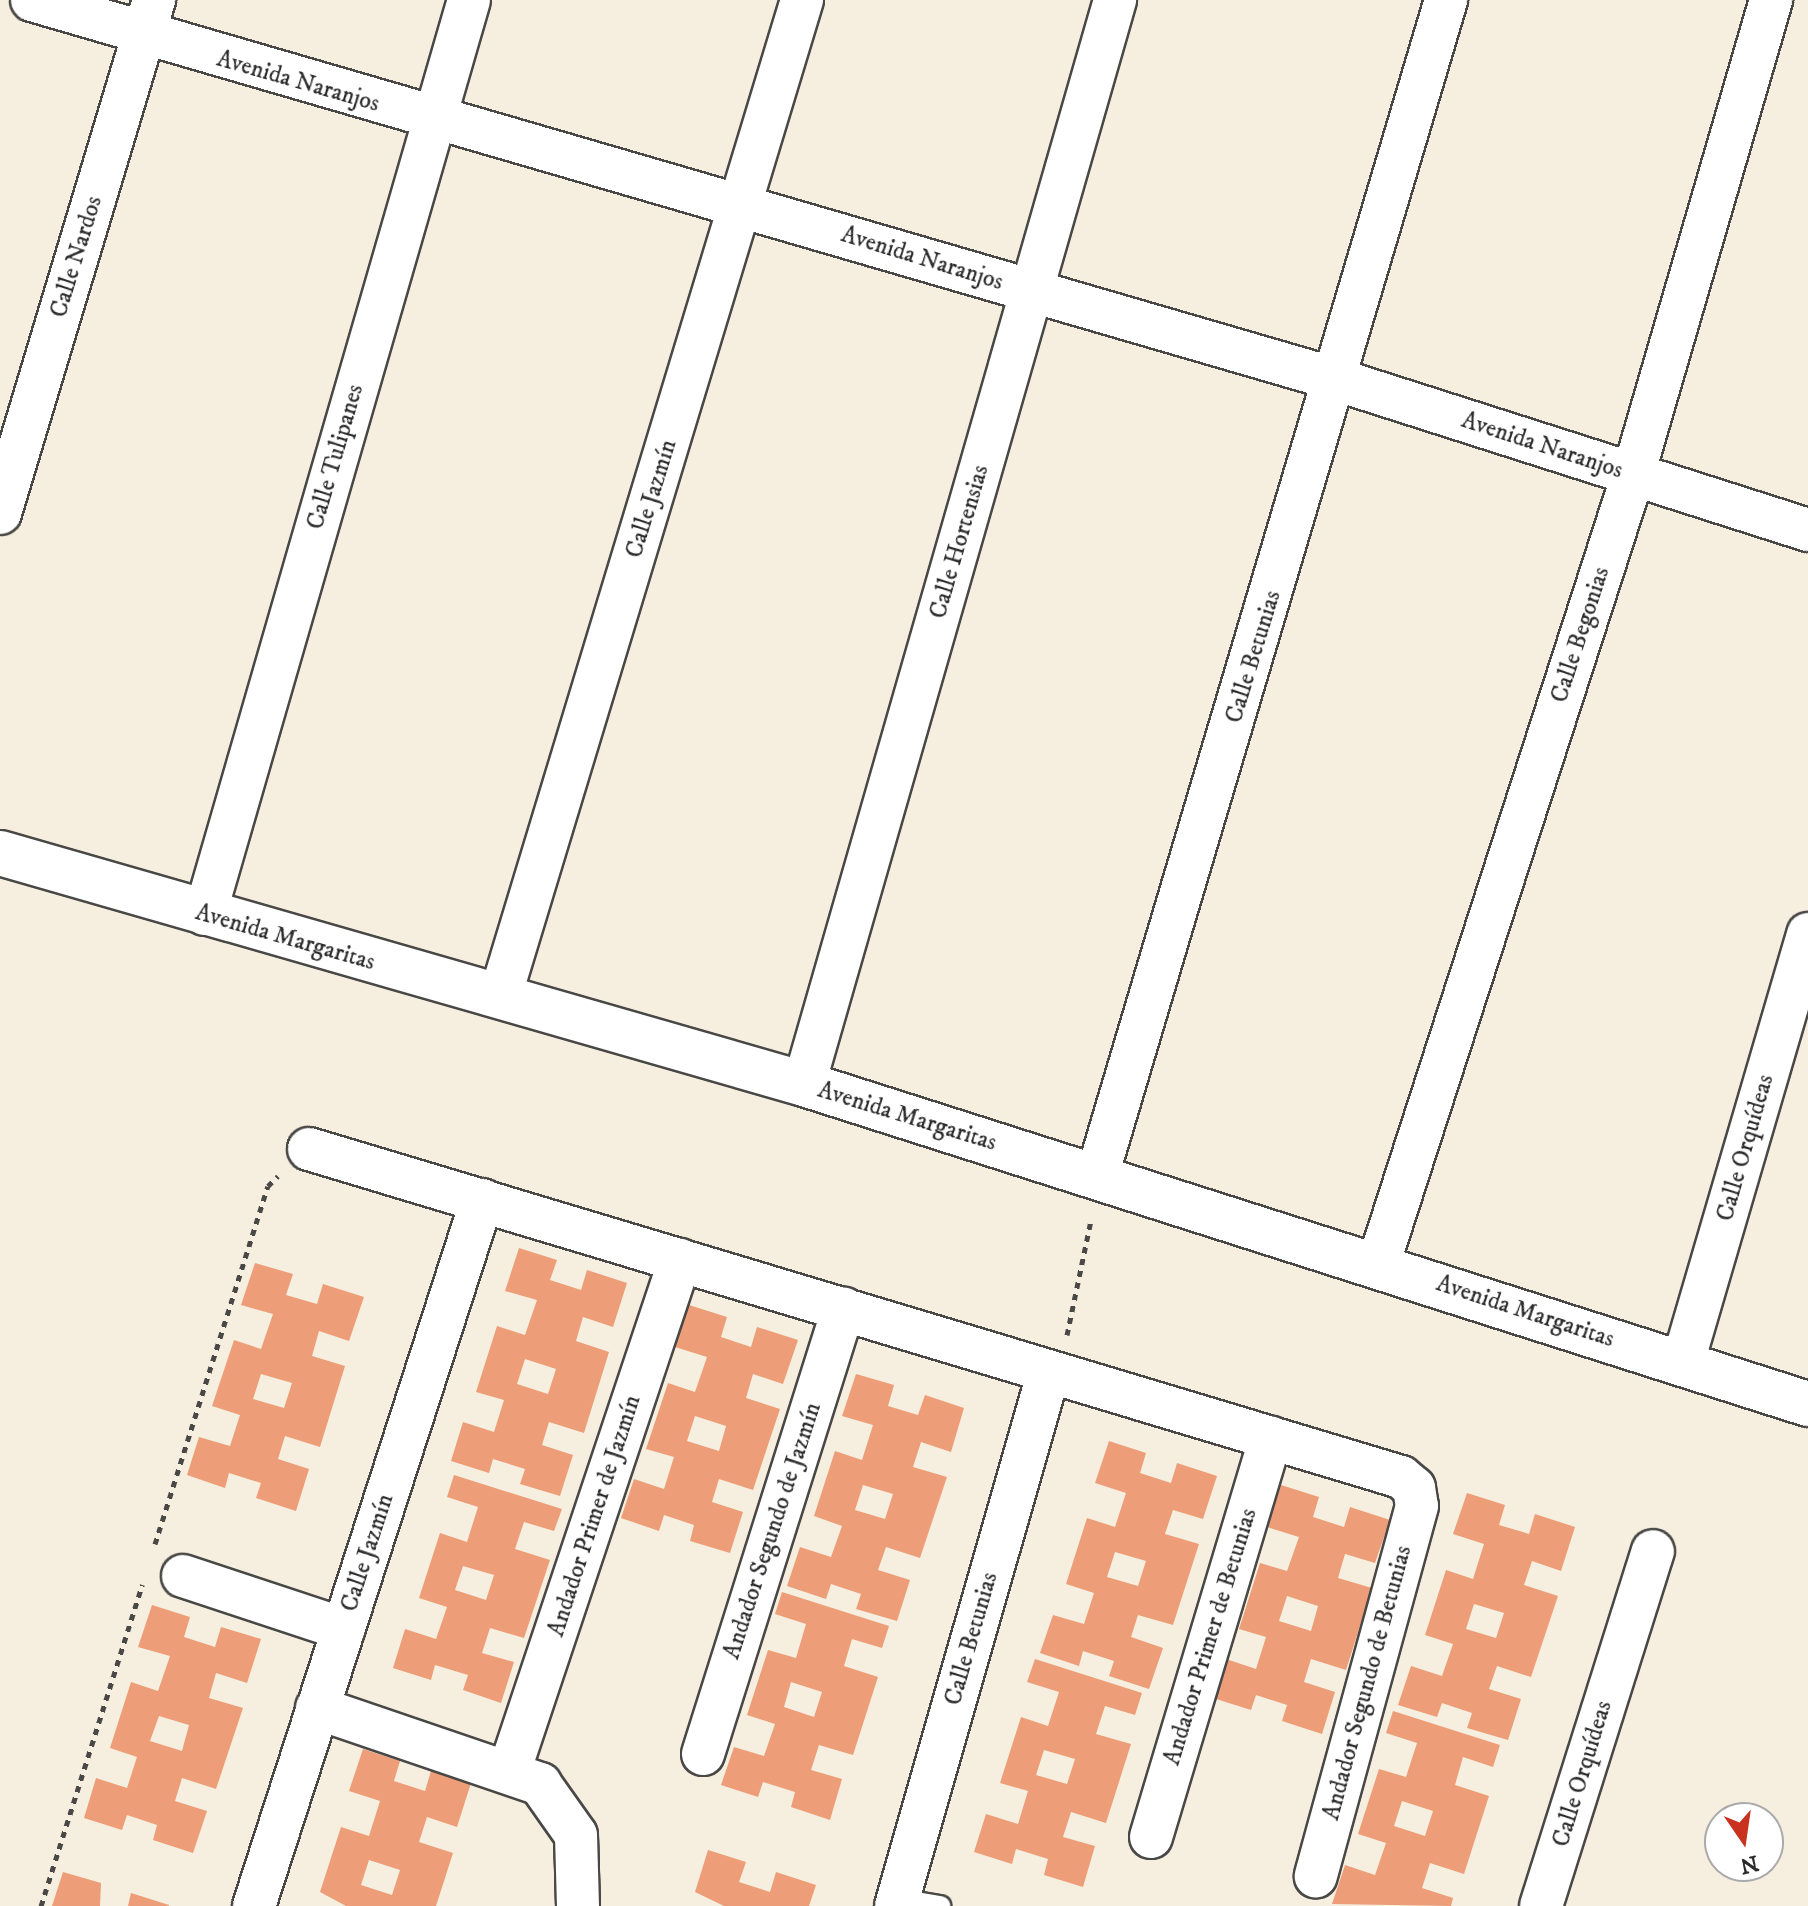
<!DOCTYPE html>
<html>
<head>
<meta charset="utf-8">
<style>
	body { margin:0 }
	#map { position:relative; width:1808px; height:1906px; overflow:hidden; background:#f6efdf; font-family:"IM FELL DW Pica",serif }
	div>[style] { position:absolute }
	.building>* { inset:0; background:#ed9d77 }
	.path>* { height:5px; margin-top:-2.5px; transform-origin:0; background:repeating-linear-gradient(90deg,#494846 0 6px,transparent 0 12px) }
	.roads { filter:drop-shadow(2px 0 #494846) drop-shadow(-2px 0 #494846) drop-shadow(0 2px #494846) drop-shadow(0 -2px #494846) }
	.service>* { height:20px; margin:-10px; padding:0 10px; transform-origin:10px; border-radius:10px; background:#fff }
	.minor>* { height:42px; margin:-21px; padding:0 21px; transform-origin:21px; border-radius:21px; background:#fff }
	.tertiary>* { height:44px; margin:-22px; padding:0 22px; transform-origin:22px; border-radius:22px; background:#fff }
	span { translate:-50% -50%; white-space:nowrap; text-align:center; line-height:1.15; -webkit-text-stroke:6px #fff; paint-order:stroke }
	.street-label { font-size:24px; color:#2b2b2b }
	.north { position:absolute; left:1704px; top:1802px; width:80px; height:80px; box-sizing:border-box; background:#fff; border:2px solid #aaa; border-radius:50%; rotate:167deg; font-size:22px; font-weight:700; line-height:32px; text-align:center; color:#2b2b2b }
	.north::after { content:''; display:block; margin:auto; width:28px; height:36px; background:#c8321e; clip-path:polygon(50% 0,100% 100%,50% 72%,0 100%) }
</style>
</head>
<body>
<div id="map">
	<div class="building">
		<div style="clip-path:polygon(evenodd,519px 1248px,557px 1260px,550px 1280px,581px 1290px,587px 1270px,627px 1283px,613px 1327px,583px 1317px,576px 1341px,609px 1352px,584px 1433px,549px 1422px,542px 1445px,573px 1455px,560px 1496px,520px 1484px,525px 1469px,493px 1459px,489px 1473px,451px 1461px,463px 1422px,494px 1432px,504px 1400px,476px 1392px,497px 1326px,525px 1335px,537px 1300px,505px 1291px,519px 1248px,525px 1359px,556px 1369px,548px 1394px,517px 1384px,525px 1359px)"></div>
		<div style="clip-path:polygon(evenodd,255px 1263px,293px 1274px,286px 1295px,317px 1304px,323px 1284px,364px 1297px,349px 1341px,319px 1331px,312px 1356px,345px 1366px,320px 1447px,285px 1436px,278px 1459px,309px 1469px,296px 1511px,256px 1498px,261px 1483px,229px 1473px,225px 1488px,187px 1475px,199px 1437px,230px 1446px,240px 1415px,212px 1406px,234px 1340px,261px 1349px,273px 1314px,241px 1305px,255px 1263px,261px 1374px,292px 1383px,284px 1408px,253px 1399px,261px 1374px)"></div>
		<div style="clip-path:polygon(evenodd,689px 1305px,727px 1317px,721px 1337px,751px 1347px,757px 1327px,798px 1340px,783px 1384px,753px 1374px,746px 1398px,780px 1409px,753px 1490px,719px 1479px,712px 1502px,743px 1512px,730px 1553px,690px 1541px,694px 1525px,664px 1515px,659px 1531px,621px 1518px,634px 1479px,664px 1489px,674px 1457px,646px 1449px,668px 1383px,695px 1392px,707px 1357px,675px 1347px,689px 1305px,695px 1416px,726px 1426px,719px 1451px,687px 1441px,695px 1416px)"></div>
		<div style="clip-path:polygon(evenodd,856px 1374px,894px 1385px,888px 1406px,918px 1415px,925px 1395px,964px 1408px,951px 1452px,921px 1442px,913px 1467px,947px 1477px,920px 1558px,886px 1547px,878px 1570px,910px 1580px,897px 1621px,856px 1609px,861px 1594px,831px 1584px,826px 1599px,787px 1586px,800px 1547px,831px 1557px,842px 1526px,814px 1516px,835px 1451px,862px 1460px,873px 1425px,842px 1416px,856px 1374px,863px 1485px,893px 1494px,885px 1519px,855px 1510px,863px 1485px)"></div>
		<div style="clip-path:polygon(evenodd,1109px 1441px,1146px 1453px,1140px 1473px,1171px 1483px,1177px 1463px,1217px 1476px,1203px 1519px,1173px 1510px,1165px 1534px,1199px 1544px,1173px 1625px,1138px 1615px,1131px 1637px,1163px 1648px,1149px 1689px,1109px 1676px,1114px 1661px,1083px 1651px,1079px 1666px,1040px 1653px,1053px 1615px,1084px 1624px,1094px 1593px,1066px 1584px,1087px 1518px,1115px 1527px,1126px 1493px,1095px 1483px,1109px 1441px,1115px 1552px,1146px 1561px,1138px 1586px,1107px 1577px,1115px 1552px)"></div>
		<div style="clip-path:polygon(evenodd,454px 1475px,562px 1509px,554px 1531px,524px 1522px,515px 1549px,550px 1560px,524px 1638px,490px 1628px,482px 1653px,514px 1662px,501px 1703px,463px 1690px,468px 1675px,435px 1665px,431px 1680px,393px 1668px,405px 1629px,436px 1639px,447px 1607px,419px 1598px,440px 1533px,467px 1542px,478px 1507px,447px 1497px,454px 1475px,463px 1566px,494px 1575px,486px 1600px,455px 1590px,463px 1566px)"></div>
		<div style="clip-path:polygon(evenodd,1281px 1485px,1319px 1497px,1313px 1517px,1344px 1527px,1350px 1507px,1390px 1520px,1375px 1563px,1345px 1554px,1338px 1578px,1372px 1588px,1346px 1670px,1311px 1659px,1304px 1682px,1335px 1692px,1322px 1734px,1282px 1721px,1287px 1705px,1256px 1695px,1251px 1710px,1213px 1698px,1226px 1659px,1256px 1669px,1266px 1637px,1239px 1629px,1260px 1563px,1287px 1571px,1299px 1537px,1267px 1527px,1281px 1485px,1287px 1596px,1318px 1606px,1311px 1631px,1279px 1621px,1287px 1596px)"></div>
		<div style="clip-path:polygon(evenodd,1467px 1493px,1505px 1505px,1499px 1525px,1529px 1534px,1535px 1514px,1575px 1527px,1561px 1571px,1532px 1561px,1524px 1585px,1558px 1596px,1531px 1677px,1497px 1666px,1489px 1689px,1521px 1699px,1508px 1740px,1467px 1728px,1472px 1713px,1442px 1703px,1437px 1717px,1398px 1705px,1411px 1666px,1442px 1676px,1453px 1644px,1425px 1635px,1446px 1570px,1473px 1579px,1484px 1544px,1453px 1534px,1467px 1493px,1474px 1604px,1504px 1613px,1496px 1638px,1466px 1629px,1474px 1604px)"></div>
		<div style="clip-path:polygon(evenodd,782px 1592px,889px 1626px,882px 1648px,852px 1639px,844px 1666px,878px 1677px,853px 1755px,819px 1745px,811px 1770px,842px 1779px,830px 1820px,791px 1807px,795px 1792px,763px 1782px,758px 1797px,721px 1785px,734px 1747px,764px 1756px,775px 1724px,747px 1715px,768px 1650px,796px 1658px,806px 1624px,775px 1614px,782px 1592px,791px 1682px,822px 1692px,814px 1717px,784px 1707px,791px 1682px)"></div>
		<div style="clip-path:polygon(evenodd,152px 1605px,190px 1617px,184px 1637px,215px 1647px,221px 1627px,261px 1639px,247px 1683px,216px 1673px,209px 1698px,243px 1708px,216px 1789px,182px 1778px,175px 1801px,207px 1811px,193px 1853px,153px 1840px,157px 1825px,127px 1815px,122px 1830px,84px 1818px,96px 1778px,127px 1788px,137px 1757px,110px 1748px,131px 1682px,158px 1691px,170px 1656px,138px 1647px,152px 1605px,159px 1716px,189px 1725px,182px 1751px,150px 1741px,159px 1716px)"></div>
		<div style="clip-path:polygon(evenodd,1035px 1659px,1142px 1693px,1135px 1715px,1105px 1706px,1096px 1734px,1131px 1744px,1106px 1823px,1071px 1812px,1063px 1837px,1095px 1846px,1083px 1887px,1044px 1875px,1048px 1859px,1016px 1849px,1012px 1864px,974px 1852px,986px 1814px,1018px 1824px,1028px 1791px,1000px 1783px,1021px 1717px,1048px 1726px,1059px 1692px,1027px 1682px,1035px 1659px,1044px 1750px,1075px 1759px,1067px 1784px,1036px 1775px,1044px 1750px)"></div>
		<div style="clip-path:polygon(evenodd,1393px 1711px,1500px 1745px,1493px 1767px,1463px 1757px,1455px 1785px,1489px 1796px,1464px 1874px,1430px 1863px,1422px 1888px,1453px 1898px,1451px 1906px,1332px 1904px,1345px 1865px,1375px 1875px,1386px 1843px,1358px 1834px,1379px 1769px,1406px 1777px,1417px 1743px,1386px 1733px,1393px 1711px,1402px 1801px,1433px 1811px,1425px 1836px,1394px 1826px,1402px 1801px)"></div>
		<div style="clip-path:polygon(evenodd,363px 1749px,400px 1761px,394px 1781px,425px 1791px,431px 1771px,471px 1783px,457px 1827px,427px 1817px,419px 1842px,453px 1853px,436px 1906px,346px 1906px,320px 1892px,341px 1827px,369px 1836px,380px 1801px,349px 1791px,363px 1749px,369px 1860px,400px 1870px,392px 1895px,361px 1885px,369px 1860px)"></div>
		<div style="clip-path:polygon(708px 1850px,746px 1862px,739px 1882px,770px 1892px,776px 1872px,816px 1885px,809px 1906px,724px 1906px,695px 1892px)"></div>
		<div style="clip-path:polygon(63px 1872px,101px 1883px,100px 1906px,52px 1906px)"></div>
		<div style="clip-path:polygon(131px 1893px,169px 1905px,169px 1906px,128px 1906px)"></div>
	</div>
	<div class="path">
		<div style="left:1067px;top:1335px;width:117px;rotate:-78.2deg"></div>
		<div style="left:155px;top:1544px;width:375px;rotate:-72.5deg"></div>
		<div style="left:268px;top:1186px;width:14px;rotate:-45deg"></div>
		<div style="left:41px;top:1906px;width:337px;rotate:-72.5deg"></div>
	</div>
	<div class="roads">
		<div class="service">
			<div style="left:898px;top:1899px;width:43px;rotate:9.5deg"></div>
		</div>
		<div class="minor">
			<div style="left:32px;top:0;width:1360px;rotate:16.22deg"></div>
			<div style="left:1338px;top:380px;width:493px;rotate:17.7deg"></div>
			<div style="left:0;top:513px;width:536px;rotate:-73.29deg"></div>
			<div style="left:205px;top:914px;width:951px;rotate:-73.89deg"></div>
			<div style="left:500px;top:997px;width:1042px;rotate:-73.15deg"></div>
			<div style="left:804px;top:1084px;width:1128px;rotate:-73.99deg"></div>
			<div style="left:309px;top:1149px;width:1140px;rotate:16.72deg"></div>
			<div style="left:1401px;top:1477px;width:17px;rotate:40deg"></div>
			<div style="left:1414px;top:1488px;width:18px;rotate:81deg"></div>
			<div style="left:1417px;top:1506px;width:384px;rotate:105.3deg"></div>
			<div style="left:1097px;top:1176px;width:1227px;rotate:-73.47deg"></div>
			<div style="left:1378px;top:1265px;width:830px;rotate:-72.11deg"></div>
			<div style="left:1633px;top:475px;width:495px;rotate:-73.8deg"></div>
			<div style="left:1683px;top:1362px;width:446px;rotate:-73.7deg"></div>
			<div style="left:183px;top:1576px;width:169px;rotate:18.3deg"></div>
			<div style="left:317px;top:1708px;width:236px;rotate:18.8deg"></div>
			<div style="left:540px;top:1784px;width:62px;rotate:54.8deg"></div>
			<div style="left:576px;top:1835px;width:71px;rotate:88.4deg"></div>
			<div style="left:703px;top:1754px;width:467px;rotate:-72.5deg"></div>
			<div style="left:509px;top:1772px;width:540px;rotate:-71.53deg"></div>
			<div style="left:1151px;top:1837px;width:417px;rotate:-73.3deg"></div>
			<div style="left:254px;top:1906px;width:742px;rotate:-72.1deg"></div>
			<div style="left:896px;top:1906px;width:556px;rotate:-74.04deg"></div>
			<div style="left:1541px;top:1906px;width:372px;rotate:-72.5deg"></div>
		</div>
		<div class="tertiary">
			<div style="left:0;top:853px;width:837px;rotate:16.03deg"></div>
			<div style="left:804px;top:1084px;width:1054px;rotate:17.68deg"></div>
		</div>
	</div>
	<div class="street-label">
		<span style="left:298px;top:82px;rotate:16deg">Avenida Naranjos</span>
		<span style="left:77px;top:257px;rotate:-73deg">Calle Nardos</span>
		<span style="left:922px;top:259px;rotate:17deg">Avenida Naranjos</span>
		<span style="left:1542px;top:446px;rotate:18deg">Avenida Naranjos</span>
		<span style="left:336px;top:457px;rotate:-74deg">Calle Tulipanes</span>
		<span style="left:652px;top:499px;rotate:-73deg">Calle Jazmín</span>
		<span style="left:960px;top:542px;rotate:-74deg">Calle Hortensias</span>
		<span style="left:1581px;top:635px;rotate:-72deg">Calle Begonias</span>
		<span style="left:1254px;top:657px;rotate:-73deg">Calle Betunias</span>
		<span style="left:285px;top:938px;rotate:16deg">Avenida Margaritas</span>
		<span style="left:907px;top:1117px;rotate:17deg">Avenida Margaritas</span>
		<span style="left:1746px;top:1148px;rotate:-74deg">Calle Orquídeas</span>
		<span style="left:1525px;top:1312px;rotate:18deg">Avenida Margaritas</span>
		<span style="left:595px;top:1516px;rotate:-72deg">Andador Primer de Jazmín</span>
		<span style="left:773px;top:1531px;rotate:-72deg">Andador Segundo de Jazmín</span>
		<span style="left:368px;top:1553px;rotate:-72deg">Calle Jazmín</span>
		<span style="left:1211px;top:1637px;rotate:-73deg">Andador Primer de Betunias</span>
		<span style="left:972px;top:1639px;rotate:-74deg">Calle Betunias</span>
		<span style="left:1368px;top:1683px;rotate:-75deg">Andador Segundo de Betunias</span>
		<span style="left:1583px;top:1774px;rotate:-73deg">Calle Orquídeas</span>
	</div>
	<div class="north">N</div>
</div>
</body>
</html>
